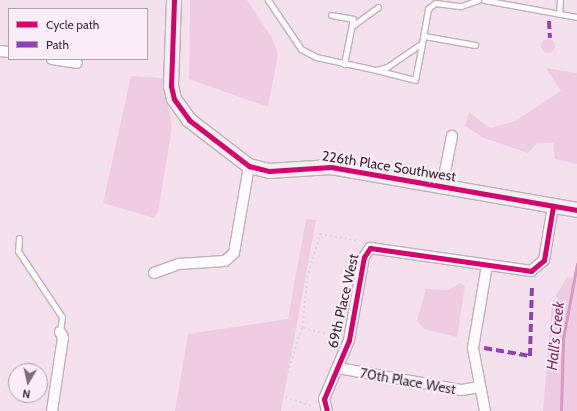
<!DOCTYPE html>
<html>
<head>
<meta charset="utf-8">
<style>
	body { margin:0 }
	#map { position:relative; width:577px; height:411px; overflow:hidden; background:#f4e0ed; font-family:Cabin,sans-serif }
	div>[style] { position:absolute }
	.green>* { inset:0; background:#eecbe1 }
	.round { border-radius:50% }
	.stream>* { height:2.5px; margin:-1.25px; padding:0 1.25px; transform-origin:1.25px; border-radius:1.25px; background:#d49ac0 }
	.path>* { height:1.5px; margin-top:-0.75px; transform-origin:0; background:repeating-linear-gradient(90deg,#dbd5d9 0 2px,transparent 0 5px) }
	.roads { filter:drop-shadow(1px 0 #bfb0ba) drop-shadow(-1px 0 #bfb0ba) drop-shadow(0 1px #bfb0ba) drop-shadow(0 -1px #bfb0ba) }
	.lane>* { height:5px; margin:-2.5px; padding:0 2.5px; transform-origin:2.5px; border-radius:2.5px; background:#fdfafc }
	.street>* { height:10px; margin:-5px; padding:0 5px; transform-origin:5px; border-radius:5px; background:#fdfafc }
	.secondary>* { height:14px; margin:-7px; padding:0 7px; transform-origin:7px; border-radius:7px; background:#f2eff0 }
	.quiet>* { height:4px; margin-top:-2px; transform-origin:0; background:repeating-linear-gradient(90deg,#8e44ad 0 8px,transparent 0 12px) }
	.cycleway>* { height:5px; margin:-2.5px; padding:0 2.5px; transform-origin:2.5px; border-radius:2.5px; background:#d6006c }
	span { translate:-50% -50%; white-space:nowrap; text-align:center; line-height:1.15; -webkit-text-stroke:4px #fbedf6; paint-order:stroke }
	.street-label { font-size:14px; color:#3a2c35 }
	.water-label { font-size:15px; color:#862d6d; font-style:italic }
	.legend { position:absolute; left:8px; top:8px; width:140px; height:52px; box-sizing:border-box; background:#fbedf6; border:1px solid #aea0a9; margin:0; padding:5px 7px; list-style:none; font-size:12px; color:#3a2c35 }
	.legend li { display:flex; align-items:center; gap:8px; height:20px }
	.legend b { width:20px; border:1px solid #aea0a9 }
	.north { position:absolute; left:8px; top:363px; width:40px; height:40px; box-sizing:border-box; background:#fbedf6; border:1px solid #aea0a9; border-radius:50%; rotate:189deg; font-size:11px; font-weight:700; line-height:16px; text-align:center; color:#3a2c35 }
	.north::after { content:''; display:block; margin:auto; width:14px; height:18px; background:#7b6b75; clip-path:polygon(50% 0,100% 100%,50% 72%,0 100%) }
</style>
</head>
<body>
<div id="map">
	<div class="green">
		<div style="clip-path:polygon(190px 0,247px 0,272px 38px,278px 55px,268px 107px,189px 79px)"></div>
		<div class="round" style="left:541px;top:39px;width:14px;height:14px"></div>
		<div style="clip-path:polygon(546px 68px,577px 73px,577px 164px,555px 159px,553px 143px,537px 143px,528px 153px,484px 138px,465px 126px,469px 112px,490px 128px,515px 121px,561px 91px)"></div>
		<div style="clip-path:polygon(131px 76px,163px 78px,172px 127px,158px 212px,154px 218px,103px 203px)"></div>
		<div style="clip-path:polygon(306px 219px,316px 220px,281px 411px,175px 411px,188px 334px,288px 319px)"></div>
		<div style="clip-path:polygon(567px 277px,577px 280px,577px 411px,543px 411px,552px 302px)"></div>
		<div style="clip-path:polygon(460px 283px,465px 286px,457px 337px,424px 329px,417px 321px,426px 289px,448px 290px)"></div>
	</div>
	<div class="stream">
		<div style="left:561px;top:411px;width:72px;rotate:-88.4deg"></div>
		<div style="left:563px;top:339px;width:76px;rotate:-79.4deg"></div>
	</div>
	<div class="path">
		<div style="left:302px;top:328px;width:70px;rotate:107.4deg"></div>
		<div style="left:281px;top:395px;width:33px;rotate:20deg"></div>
		<div style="left:339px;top:338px;width:38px;rotate:-165deg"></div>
		<div style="left:302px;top:328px;width:50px;rotate:-84.3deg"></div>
		<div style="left:307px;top:278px;width:46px;rotate:-73.5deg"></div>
		<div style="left:320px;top:234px;width:40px;rotate:10deg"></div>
	</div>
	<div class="roads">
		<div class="lane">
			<div style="left:268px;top:0;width:59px;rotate:56deg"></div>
			<div style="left:301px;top:49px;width:17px;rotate:28deg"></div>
			<div style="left:316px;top:57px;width:61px;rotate:12.2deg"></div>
			<div style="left:376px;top:70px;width:11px;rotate:-15deg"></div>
			<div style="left:387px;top:67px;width:42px;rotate:-34.4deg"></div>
			<div style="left:422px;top:43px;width:35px;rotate:-80deg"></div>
			<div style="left:428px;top:9px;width:9px;rotate:-41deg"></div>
			<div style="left:435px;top:3px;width:26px;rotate:7deg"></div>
			<div style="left:461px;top:6px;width:18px;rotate:-19deg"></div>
			<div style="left:484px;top:0;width:95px;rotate:10.4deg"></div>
			<div style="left:559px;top:14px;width:14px;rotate:-86deg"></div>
			<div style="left:331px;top:15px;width:22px;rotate:10deg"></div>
			<div style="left:353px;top:19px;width:46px;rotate:101.3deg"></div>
			<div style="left:352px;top:26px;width:32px;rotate:-36deg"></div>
			<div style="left:424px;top:36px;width:52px;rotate:10deg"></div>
			<div style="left:376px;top:70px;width:40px;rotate:14.4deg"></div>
			<div style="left:415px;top:80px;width:38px;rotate:-79deg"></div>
			<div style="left:19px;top:238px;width:13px;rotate:94deg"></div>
			<div style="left:18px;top:251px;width:79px;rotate:56.3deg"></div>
			<div style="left:62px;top:317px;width:15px;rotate:98deg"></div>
		</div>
		<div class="street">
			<div style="left:0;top:51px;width:9px;rotate:6deg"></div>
			<div style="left:52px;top:59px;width:25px;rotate:9deg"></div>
			<div style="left:442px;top:187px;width:52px;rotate:-78.9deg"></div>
			<div style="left:154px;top:273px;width:27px;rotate:-20deg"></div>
			<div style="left:179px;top:264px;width:46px;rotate:-3.7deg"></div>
			<div style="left:225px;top:261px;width:12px;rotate:-42deg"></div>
			<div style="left:234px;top:253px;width:88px;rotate:-80.2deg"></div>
			<div style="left:338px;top:368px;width:126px;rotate:10.1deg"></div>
			<div style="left:462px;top:390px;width:17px;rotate:-10deg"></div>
			<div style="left:52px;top:411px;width:75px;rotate:-81.5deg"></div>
			<div style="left:63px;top:337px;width:6px;rotate:-121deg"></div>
			<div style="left:327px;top:411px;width:12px;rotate:-104deg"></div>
			<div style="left:324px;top:399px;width:64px;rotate:-67deg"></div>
			<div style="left:349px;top:340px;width:84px;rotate:-79.8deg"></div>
			<div style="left:364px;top:257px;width:11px;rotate:-56deg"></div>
			<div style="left:370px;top:248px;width:163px;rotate:8.1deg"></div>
			<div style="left:531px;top:271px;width:17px;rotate:-40deg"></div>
			<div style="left:544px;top:260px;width:55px;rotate:-80.5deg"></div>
			<div style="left:485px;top:411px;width:64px;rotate:-100.8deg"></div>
			<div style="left:473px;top:348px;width:84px;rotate:-80.4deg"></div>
		</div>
		<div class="secondary">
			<div style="left:174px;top:0;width:86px;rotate:92deg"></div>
			<div style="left:171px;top:86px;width:13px;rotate:77deg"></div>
			<div style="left:174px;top:99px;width:26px;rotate:54deg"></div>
			<div style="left:189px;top:120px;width:76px;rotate:37.5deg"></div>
			<div style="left:249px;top:166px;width:21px;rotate:14deg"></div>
			<div style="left:269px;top:171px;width:62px;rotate:-3.7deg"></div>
			<div style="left:331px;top:167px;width:250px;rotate:9.9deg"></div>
		</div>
	</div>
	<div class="quiet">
		<div style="left:549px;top:21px;width:17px;rotate:87deg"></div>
		<div style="left:484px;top:348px;width:47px;rotate:9.9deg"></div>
		<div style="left:530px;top:356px;width:70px;rotate:-88.4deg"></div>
	</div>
	<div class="cycleway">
		<div style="left:174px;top:0;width:86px;rotate:92deg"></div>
		<div style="left:171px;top:86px;width:13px;rotate:77deg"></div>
		<div style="left:174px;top:99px;width:26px;rotate:54deg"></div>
		<div style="left:189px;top:120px;width:76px;rotate:37.5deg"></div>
		<div style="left:249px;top:166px;width:21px;rotate:14deg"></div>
		<div style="left:269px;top:171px;width:62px;rotate:-3.7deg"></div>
		<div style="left:331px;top:167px;width:250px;rotate:9.9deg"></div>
		<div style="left:327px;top:411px;width:12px;rotate:-104deg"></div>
		<div style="left:324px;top:399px;width:64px;rotate:-67deg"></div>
		<div style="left:349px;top:340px;width:84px;rotate:-79.8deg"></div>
		<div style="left:364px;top:257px;width:11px;rotate:-56deg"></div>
		<div style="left:370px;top:248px;width:163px;rotate:8.1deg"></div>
		<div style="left:531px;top:271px;width:17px;rotate:-40deg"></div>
		<div style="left:544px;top:260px;width:55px;rotate:-80.5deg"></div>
	</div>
	<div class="street-label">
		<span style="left:389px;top:166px;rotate:9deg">226th Place Southwest</span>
		<span style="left:343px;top:301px;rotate:-77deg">69th Place West</span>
		<span style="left:408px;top:381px;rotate:10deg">70th Place West</span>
	</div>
	<div class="water-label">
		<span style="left:556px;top:336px;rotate:-84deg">Hall's Creek</span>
	</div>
	<ul class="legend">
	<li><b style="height:5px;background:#d6006c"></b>Cycle path</li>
	<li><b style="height:5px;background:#8e44ad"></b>Path</li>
	</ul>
	<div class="north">N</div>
</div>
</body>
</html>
